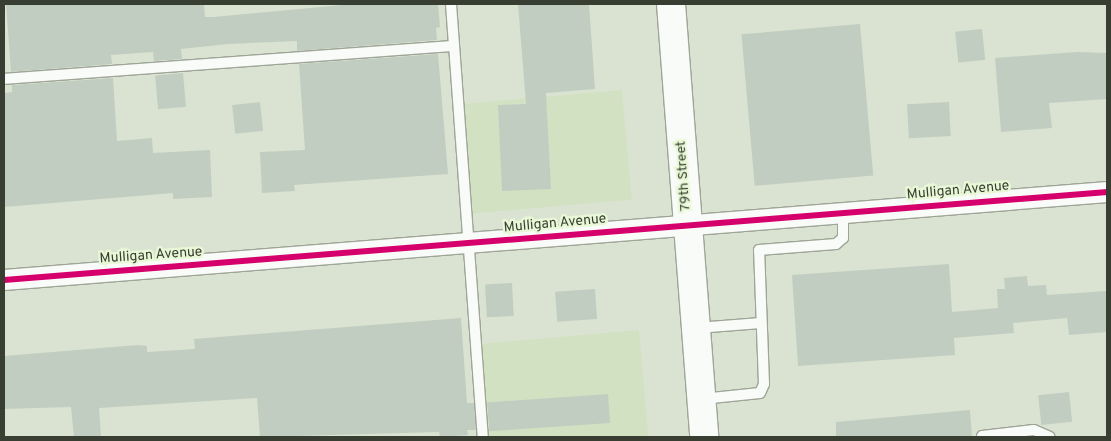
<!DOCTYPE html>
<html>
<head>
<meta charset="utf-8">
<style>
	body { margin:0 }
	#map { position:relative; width:1111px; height:441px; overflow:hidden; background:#dae3d1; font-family:Overpass,sans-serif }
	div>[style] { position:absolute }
	.built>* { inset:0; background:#d3e1c3; transform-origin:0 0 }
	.building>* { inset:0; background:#c2cdc1; transform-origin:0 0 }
	.roads { filter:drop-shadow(1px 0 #9ea597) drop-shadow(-1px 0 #9ea597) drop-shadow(0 1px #9ea597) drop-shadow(0 -1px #9ea597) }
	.service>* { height:10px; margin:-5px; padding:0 5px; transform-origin:5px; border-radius:5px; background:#f9fbf8 }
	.minor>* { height:20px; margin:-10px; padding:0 10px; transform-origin:10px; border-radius:10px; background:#f9fbf8 }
	.secondary>* { height:28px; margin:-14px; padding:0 14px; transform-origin:14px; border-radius:14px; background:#f9fbf8 }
	.cycleway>* { height:6px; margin:-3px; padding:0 3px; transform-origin:3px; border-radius:3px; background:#d6006c }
	span { translate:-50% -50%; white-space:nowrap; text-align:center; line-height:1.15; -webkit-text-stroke:4.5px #e8f8d6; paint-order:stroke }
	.street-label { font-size:14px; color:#383e31 }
	.frame { position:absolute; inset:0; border:5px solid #383e31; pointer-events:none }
</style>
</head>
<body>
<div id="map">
	<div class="built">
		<div style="left:622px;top:90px;width:110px;height:164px;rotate:85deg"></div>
		<div style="left:639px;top:330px;width:107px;height:163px;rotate:85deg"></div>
	</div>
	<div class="building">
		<div style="clip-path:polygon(6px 4px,204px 4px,205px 17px,213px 17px,352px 4px,438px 4px,440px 27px,436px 28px,437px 40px,297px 51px,297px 41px,228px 44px,181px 49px,182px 59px,154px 61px,153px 52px,111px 55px,112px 64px,11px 72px)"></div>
		<div style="clip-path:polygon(518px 4px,589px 4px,595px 89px,546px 93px,551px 189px,502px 191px,498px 105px,526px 104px)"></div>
		<div style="left:860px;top:24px;width:152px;height:119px;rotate:85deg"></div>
		<div style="left:982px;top:29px;width:31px;height:27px;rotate:84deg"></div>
		<div style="clip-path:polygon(1077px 52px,1107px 53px,1107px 99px,1049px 103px,1052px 128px,1001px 132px,995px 58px)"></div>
		<div style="clip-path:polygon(438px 54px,448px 174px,294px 185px,295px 191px,262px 193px,260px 152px,305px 150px,299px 64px)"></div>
		<div style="left:183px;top:73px;width:34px;height:28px;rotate:85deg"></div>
		<div style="clip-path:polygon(113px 78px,117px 141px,152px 138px,153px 153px,210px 150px,212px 197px,173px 199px,173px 193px,4px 207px,4px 93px,12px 92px,12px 85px)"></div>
		<div style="left:260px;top:102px;width:29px;height:28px;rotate:84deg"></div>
		<div style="left:949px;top:102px;width:34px;height:42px;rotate:87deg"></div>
		<div style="clip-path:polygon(949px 264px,952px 312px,998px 308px,997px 289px,1005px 289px,1004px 278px,1027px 276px,1028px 286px,1046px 285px,1047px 295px,1107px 291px,1107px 332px,1069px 335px,1067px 318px,1013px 323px,1014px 333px,954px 338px,955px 355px,798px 366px,792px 275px)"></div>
		<div style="left:512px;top:283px;width:33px;height:27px;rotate:87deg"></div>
		<div style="left:595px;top:289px;width:30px;height:40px;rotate:86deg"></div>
		<div style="clip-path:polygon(461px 318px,467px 403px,474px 403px,476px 430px,467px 430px,468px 435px,440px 437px,439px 432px,260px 437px,257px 398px,99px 408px,101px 437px,74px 437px,71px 407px,4px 409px,4px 356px,138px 345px,147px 346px,147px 352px,195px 349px,194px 339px)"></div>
		<div style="left:1069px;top:392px;width:30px;height:31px;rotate:84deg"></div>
		<div style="left:608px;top:394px;width:29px;height:121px;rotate:86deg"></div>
		<div style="clip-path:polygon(970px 410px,972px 437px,836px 437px,836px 422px)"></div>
	</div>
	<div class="roads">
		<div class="service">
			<div style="left:451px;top:4px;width:434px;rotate:85.8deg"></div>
			<div style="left:4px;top:79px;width:451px;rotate:-4.2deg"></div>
			<div style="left:697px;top:328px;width:64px;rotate:-4.5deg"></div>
			<div style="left:702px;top:399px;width:58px;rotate:-5.9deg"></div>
			<div style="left:760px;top:393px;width:10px;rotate:-66deg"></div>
			<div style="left:764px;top:384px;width:134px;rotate:-92.1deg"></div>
			<div style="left:759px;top:250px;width:77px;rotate:-4.5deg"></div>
			<div style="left:836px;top:244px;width:9px;rotate:-41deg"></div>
			<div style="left:843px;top:238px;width:25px;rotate:-90deg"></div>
			<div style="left:982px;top:436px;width:52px;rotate:-6.6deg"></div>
			<div style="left:1034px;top:430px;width:17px;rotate:24deg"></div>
		</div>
		<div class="minor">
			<div style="left:4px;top:280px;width:1107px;rotate:-4.56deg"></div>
		</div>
		<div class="secondary">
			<div style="left:671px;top:4px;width:434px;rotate:85.6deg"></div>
		</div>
	</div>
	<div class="cycleway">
		<div style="left:4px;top:280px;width:1107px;rotate:-4.56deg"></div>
	</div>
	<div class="street-label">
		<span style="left:684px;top:176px;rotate:-94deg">79th Street</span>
		<span style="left:958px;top:191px;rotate:-5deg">Mulligan Avenue</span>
		<span style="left:555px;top:224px;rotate:-5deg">Mulligan Avenue</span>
		<span style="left:151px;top:256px;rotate:-4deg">Mulligan Avenue</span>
	</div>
	<div class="frame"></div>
</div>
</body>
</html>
